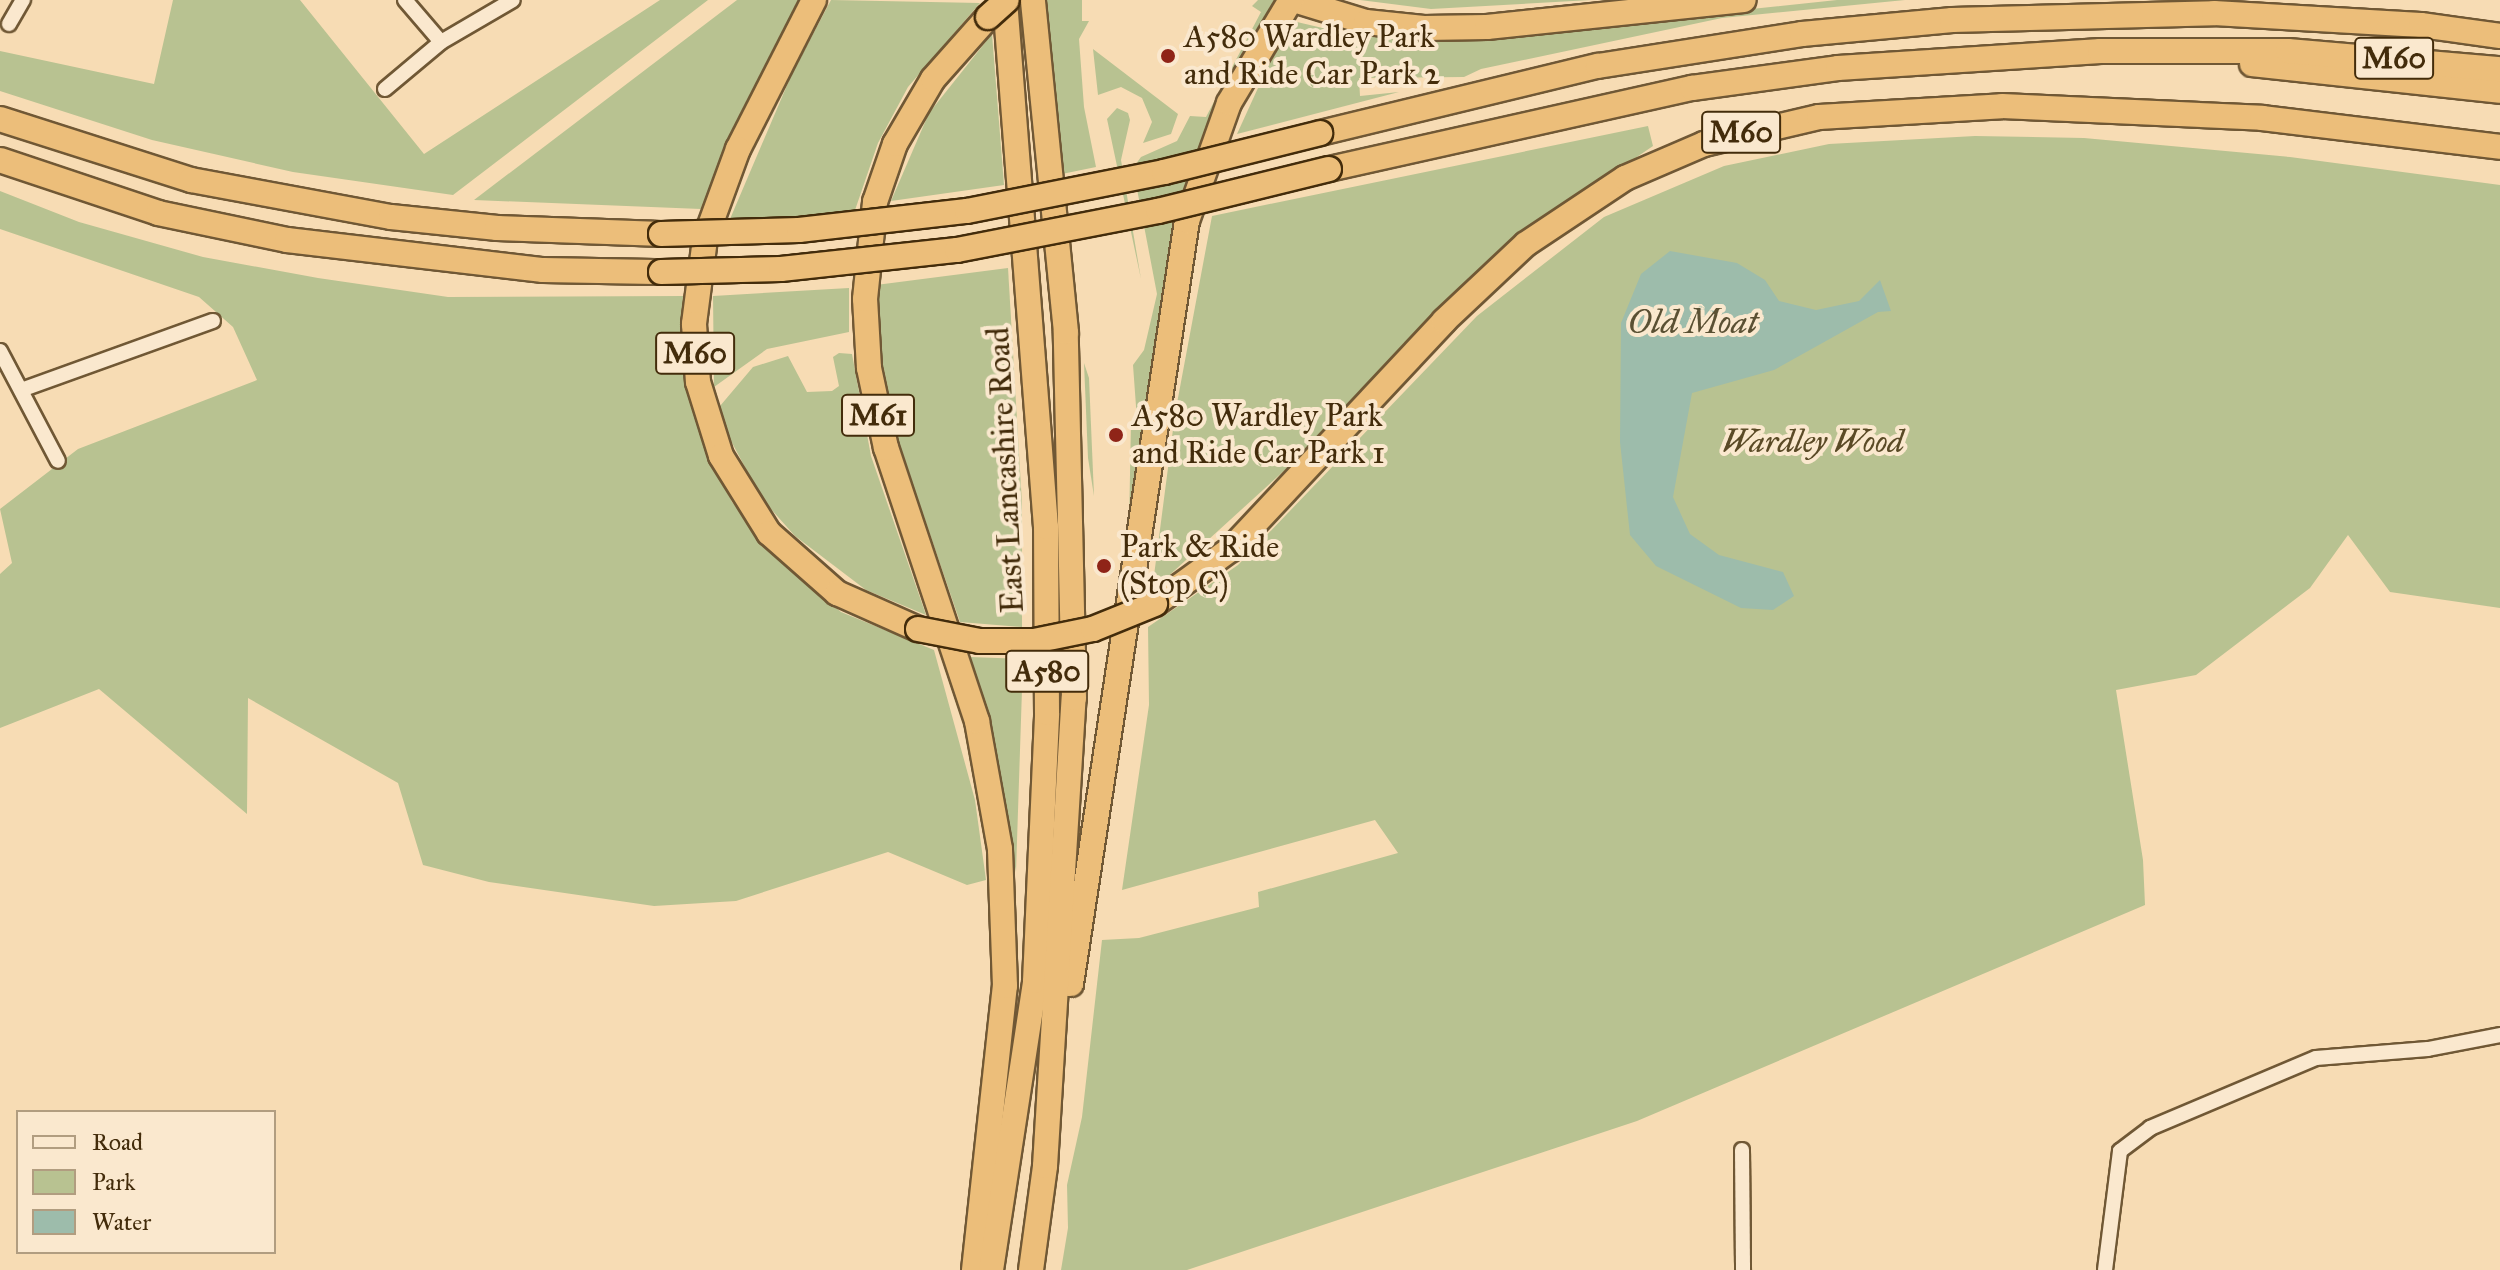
<!DOCTYPE html>
<html>
<head>
<meta charset="utf-8">
<style>
	body { margin:0 }
	#map { position:relative; width:2500px; height:1270px; overflow:hidden; background:#f7dcb4; font-family:"IM FELL Great Primer",serif }
	div>[style] { position:absolute }
	.green>* { inset:0; background:#b8c291 }
	.water>* { inset:0; background:#9dbcab }
	.roads { filter:drop-shadow(2px 0 #705835) drop-shadow(-2px 0 #705835) drop-shadow(0 2px #705835) drop-shadow(0 -2px #705835) }
	.street>* { height:14px; margin:-7px; padding:0 7px; transform-origin:7px; border-radius:7px; background:#fae8ce }
	.highway>* { height:24px; margin:-12px; padding:0 12px; transform-origin:12px; border-radius:12px; background:#ecbe7a }
	.bridges { filter:drop-shadow(2px 0 #432c0b) drop-shadow(-2px 0 #432c0b) drop-shadow(0 2px #432c0b) drop-shadow(0 -2px #432c0b) }
	.highway-bridge>* { height:24px; margin:-12px; padding:0 12px; transform-origin:12px; border-radius:12px; background:#ecbe7a }
	.dots>* { width:22px; height:22px; translate:-50% -50%; box-sizing:border-box; border:4px solid #fae8ce; border-radius:50% }
	span { translate:-50% -50%; white-space:nowrap; text-align:center; line-height:1.15; -webkit-text-stroke:8px #fae8ce; paint-order:stroke }
	.shield-label span { padding:2px 6px; background:#fae8ce; border:2px solid; border-radius:6px; -webkit-text-stroke-width:0 }
	.shield-label { font-size:30px; color:#432c0b; font-weight:700 }
	.poi-label { font-size:32px; color:#432c0b }
	.left { translate:0 -50%; text-align:left }
	.park-label { font-size:32px; color:#5a4a26; font-style:italic }
	.street-label { font-size:32px; color:#432c0b }
	.water-label { font-size:34px; color:#5a5033; font-style:italic }
	.legend { position:absolute; left:16px; top:1110px; width:260px; height:144px; box-sizing:border-box; background:#fae8ce; border:2px solid #b19d80; margin:0; padding:10px 14px; list-style:none; font-size:24px; color:#432c0b }
	.legend li { display:flex; align-items:center; gap:16px; height:40px }
	.legend b { width:40px; border:2px solid #b19d80 }
</style>
</head>
<body>
<div id="map">
	<div class="green">
		<div style="clip-path:polygon(173px 0,300px 0,424px 154px,660px 0,708px 0,453px 195px,293px 172px,152px 140px,0 91px,0 51px,154px 84px)"></div>
		<div style="clip-path:polygon(737px 0,799px 0,761px 73px,701px 209px,474px 200px)"></div>
		<div style="clip-path:polygon(831px 0,980px 3px,908px 87px,878px 143px,853px 216px,730px 219px,791px 76px)"></div>
		<div style="clip-path:polygon(1041px 0,1082px 0,1082px 21px,1089px 21px,1079px 39px,1084px 107px,1096px 167px,1057px 175px)"></div>
		<div style="clip-path:polygon(1258px 0,1276px 0,1247px 43px,1205px 131px,1174px 246px,1129px 527px,1131px 421px,1137px 420px,1133px 365px,1144px 350px,1157px 294px,1133px 168px,1141px 157px,1177px 141px,1190px 116px,1206px 117px,1261px 12px,1252px 6px)"></div>
		<div style="clip-path:polygon(1360px 0,1591px 0,1431px 9px)"></div>
		<div style="clip-path:polygon(1837px 0,1905px 0,1722px 18px,1481px 69px,1464px 77px,1359px 78px,1360px 96px,1399px 92px,1237px 134px,1273px 55px,1297px 22px,1344px 33px,1402px 37px,1571px 28px)"></div>
		<div style="clip-path:polygon(992px 34px,1004px 185px,891px 201px,929px 113px)"></div>
		<div style="clip-path:polygon(1093px 49px,1178px 114px,1171px 134px,1143px 143px,1152px 122px,1142px 98px,1121px 87px,1098px 95px)"></div>
		<div style="clip-path:polygon(1117px 108px,1128px 113px,1130px 120px,1121px 160px,1141px 279px,1107px 119px)"></div>
		<div style="clip-path:polygon(1648px 126px,1653px 146px,1503px 248px,1308px 449px,1152px 591px,1175px 414px,1212px 216px)"></div>
		<div style="clip-path:polygon(1975px 136px,2084px 138px,2290px 157px,2500px 185px,2500px 608px,2390px 592px,2348px 535px,2310px 588px,2196px 675px,2116px 690px,2143px 860px,2145px 905px,1637px 1121px,1187px 1270px,1061px 1270px,1068px 1228px,1067px 1185px,1082px 1117px,1102px 940px,1139px 938px,1259px 907px,1258px 892px,1398px 853px,1375px 820px,1122px 890px,1149px 705px,1148px 627px,1238px 565px,1477px 316px,1604px 217px,1724px 166px,1829px 144px)"></div>
		<div style="clip-path:polygon(0 191px,79px 222px,203px 257px,318px 278px,448px 297px,685px 296px,687px 385px,704px 444px,732px 502px,771px 551px,841px 612px,934px 650px,975px 800px,986px 880px,967px 885px,888px 852px,736px 901px,654px 906px,489px 882px,423px 865px,398px 783px,248px 698px,247px 814px,99px 689px,0 728px,0 574px,12px 563px,0 509px,78px 449px,257px 380px,233px 327px,199px 297px,0 229px)"></div>
		<div style="clip-path:polygon(1008px 268px,1022px 504px,1022px 627px,960px 622px,895px 432px,879px 348px,876px 285px)"></div>
		<div style="clip-path:polygon(849px 288px,849px 332px,767px 349px,714px 387px,713px 296px)"></div>
		<div style="clip-path:polygon(839px 353px,852px 354px,871px 456px,926px 615px,866px 590px,795px 536px,762px 499px,730px 439px,720px 406px,753px 367px,788px 356px,807px 392px,832px 391px,839px 386px,833px 357px)"></div>
		<div style="clip-path:polygon(1084px 363px,1089px 378px,1094px 496px,1088px 458px)"></div>
		<div style="clip-path:polygon(970px 657px,1023px 659px,1016px 872px,995px 756px)"></div>
	</div>
	<div class="water">
		<div style="clip-path:polygon(1670px 251px,1737px 263px,1765px 280px,1779px 301px,1816px 310px,1859px 301px,1880px 280px,1891px 311px,1878px 312px,1774px 370px,1692px 393px,1673px 497px,1690px 534px,1719px 555px,1783px 572px,1794px 596px,1773px 610px,1741px 608px,1656px 566px,1630px 535px,1620px 442px,1621px 323px,1641px 274px)"></div>
	</div>
	<div class="roads">
		<div class="street">
			<div style="left:405px;top:0;width:55px;rotate:49.4deg"></div>
			<div style="left:9px;top:24px;width:28px;rotate:-60deg"></div>
			<div style="left:385px;top:89px;width:73px;rotate:-40deg"></div>
			<div style="left:441px;top:42px;width:83px;rotate:-30.3deg"></div>
			<div style="left:0;top:351px;width:124px;rotate:62.2deg"></div>
			<div style="left:21px;top:390px;width:204px;rotate:-19.8deg"></div>
			<div style="left:1742px;top:1150px;width:120px;rotate:89.5deg"></div>
			<div style="left:2105px;top:1270px;width:120px;rotate:-82.8deg"></div>
			<div style="left:2120px;top:1151px;width:38px;rotate:-37deg"></div>
			<div style="left:2150px;top:1128px;width:180px;rotate:-22.9deg"></div>
			<div style="left:2316px;top:1058px;width:112px;rotate:-4.6deg"></div>
			<div style="left:2428px;top:1049px;width:73px;rotate:-11deg"></div>
		</div>
		<div class="highway">
			<div style="left:814px;top:0;width:167px;rotate:117deg"></div>
			<div style="left:738px;top:149px;width:96px;rotate:110.1deg"></div>
			<div style="left:705px;top:239px;width:86px;rotate:97.4deg"></div>
			<div style="left:694px;top:324px;width:58px;rotate:86.1deg"></div>
			<div style="left:698px;top:382px;width:77px;rotate:72.7deg"></div>
			<div style="left:721px;top:456px;width:91px;rotate:58.1deg"></div>
			<div style="left:769px;top:533px;width:91px;rotate:41.4deg"></div>
			<div style="left:837px;top:593px;width:89px;rotate:24deg"></div>
			<div style="left:1294px;top:0;width:75px;rotate:17deg"></div>
			<div style="left:1366px;top:22px;width:58px;rotate:5.9deg"></div>
			<div style="left:1424px;top:28px;width:63px;rotate:-0.9deg"></div>
			<div style="left:1487px;top:27px;width:258px;rotate:-6deg"></div>
			<div style="left:2252px;top:64px;width:249px;rotate:6.2deg"></div>
			<div style="left:0;top:119px;width:201px;rotate:17.7deg"></div>
			<div style="left:191px;top:180px;width:203px;rotate:10.5deg"></div>
			<div style="left:391px;top:217px;width:107px;rotate:5.9deg"></div>
			<div style="left:497px;top:228px;width:164px;rotate:2.1deg"></div>
			<div style="left:1320px;top:133px;width:286px;rotate:-13.6deg"></div>
			<div style="left:1598px;top:66px;width:206px;rotate:-8.9deg"></div>
			<div style="left:1802px;top:34px;width:151px;rotate:-5.3deg"></div>
			<div style="left:1952px;top:20px;width:262px;rotate:-1.5deg"></div>
			<div style="left:2214px;top:13px;width:207px;rotate:3.3deg"></div>
			<div style="left:2421px;top:25px;width:80px;rotate:7.9deg"></div>
			<div style="left:0;top:160px;width:167px;rotate:18.5deg"></div>
			<div style="left:158px;top:213px;width:132px;rotate:11.8deg"></div>
			<div style="left:287px;top:240px;width:258px;rotate:6.7deg"></div>
			<div style="left:543px;top:270px;width:118px;rotate:1deg"></div>
			<div style="left:1329px;top:169px;width:372px;rotate:-12.6deg"></div>
			<div style="left:1692px;top:88px;width:147px;rotate:-7.8deg"></div>
			<div style="left:1838px;top:68px;width:263px;rotate:-3.7deg"></div>
			<div style="left:2100px;top:51px;width:188px"></div>
			<div style="left:2288px;top:51px;width:213px;rotate:4.9deg"></div>
			<div style="left:1155px;top:604px;width:94px;rotate:-35.9deg"></div>
			<div style="left:1231px;top:549px;width:312px;rotate:-46.9deg"></div>
			<div style="left:1444px;top:321px;width:112px;rotate:-43.2deg"></div>
			<div style="left:1526px;top:244px;width:119px;rotate:-33.7deg"></div>
			<div style="left:1625px;top:178px;width:86px;rotate:-23.3deg"></div>
			<div style="left:1704px;top:144px;width:118px;rotate:-13.2deg"></div>
			<div style="left:1819px;top:117px;width:183px;rotate:-3.4deg"></div>
			<div style="left:2002px;top:106px;width:260px;rotate:2.6deg"></div>
			<div style="left:2262px;top:118px;width:240px;rotate:6.9deg"></div>
			<div style="left:1071px;top:984px;width:772px;rotate:-81.36deg"></div>
			<div style="left:1187px;top:221px;width:125px;rotate:-70.4deg"></div>
			<div style="left:1229px;top:103px;width:120px;rotate:-59deg"></div>
			<div style="left:974px;top:1270px;width:286px;rotate:-83.8deg"></div>
			<div style="left:1005px;top:986px;width:137px;rotate:-92.1deg"></div>
			<div style="left:1000px;top:849px;width:130px;rotate:-100.2deg"></div>
			<div style="left:977px;top:721px;width:288px;rotate:-108.4deg"></div>
			<div style="left:886px;top:448px;width:82px;rotate:-102deg"></div>
			<div style="left:869px;top:368px;width:69px;rotate:-93.3deg"></div>
			<div style="left:865px;top:299px;width:98px;rotate:-84.1deg"></div>
			<div style="left:875px;top:202px;width:61px;rotate:-71deg"></div>
			<div style="left:895px;top:144px;width:75px;rotate:-59.7deg"></div>
			<div style="left:933px;top:79px;width:83px;rotate:-48.4deg"></div>
			<div style="left:991px;top:1270px;width:292px;rotate:-81.3deg"></div>
			<div style="left:1035px;top:981px;width:268px;rotate:-87.4deg"></div>
			<div style="left:1047px;top:713px;width:186px;rotate:-90.3deg"></div>
			<div style="left:1046px;top:527px;width:529px;rotate:-94.45deg"></div>
			<div style="left:1031px;top:1270px;width:105px;rotate:-82.3deg"></div>
			<div style="left:1045px;top:1166px;width:469px;rotate:-86.5deg"></div>
			<div style="left:1074px;top:698px;width:366px;rotate:-91.3deg"></div>
			<div style="left:1066px;top:332px;width:334px;rotate:-95.7deg"></div>
		</div>
	</div>
	<div class="bridges">
		<div class="highway-bridge">
			<div style="left:988px;top:17px;width:25px;rotate:-42deg"></div>
			<div style="left:661px;top:234px;width:138px;rotate:-1.7deg"></div>
			<div style="left:799px;top:230px;width:169px;rotate:-6.5deg"></div>
			<div style="left:967px;top:211px;width:201px;rotate:-11.2deg"></div>
			<div style="left:1164px;top:172px;width:161px;rotate:-14deg"></div>
			<div style="left:661px;top:272px;width:120px;rotate:-1.4deg"></div>
			<div style="left:781px;top:269px;width:177px;rotate:-6.2deg"></div>
			<div style="left:957px;top:250px;width:205px;rotate:-11deg"></div>
			<div style="left:1158px;top:211px;width:176px;rotate:-13.8deg"></div>
			<div style="left:918px;top:629px;width:63px;rotate:11deg"></div>
			<div style="left:980px;top:641px;width:54px"></div>
			<div style="left:1034px;top:641px;width:60px;rotate:-11.5deg"></div>
			<div style="left:1093px;top:629px;width:67px;rotate:-22deg"></div>
		</div>
	</div>
	<div class="dots">
		<div style="left:1168px;top:56px;background:#8f2418"></div>
		<div style="left:1116px;top:435px;background:#8f2418"></div>
		<div style="left:1104px;top:566px;background:#8f2418"></div>
	</div>
	<div class="shield-label">
		<span style="left:2394px;top:58px">M60</span>
		<span style="left:1741px;top:132px">M60</span>
		<span style="left:695px;top:353px">M60</span>
		<span style="left:878px;top:415px">M61</span>
		<span style="left:1047px;top:671px">A580</span>
	</div>
	<div class="poi-label">
		<span class="left" style="left:1184px;top:56px">A580 Wardley Park<br>and Ride Car Park 2</span>
		<span class="left" style="left:1132px;top:435px">A580 Wardley Park<br>and Ride Car Park 1</span>
		<span class="left" style="left:1120px;top:566px">Park &amp; Ride<br>(Stop C)</span>
	</div>
	<div class="park-label">
		<span style="left:1813px;top:442px">Wardley Wood</span>
	</div>
	<div class="street-label">
		<span style="left:1006px;top:470px;rotate:-93deg">East Lancashire Road</span>
	</div>
	<div class="water-label">
		<span style="left:1693px;top:322px">Old Moat</span>
	</div>
	<ul class="legend">
	<li><b style="height:10px;background:#fae8ce"></b>Road</li>
	<li><b style="height:22px;background:#b8c291"></b>Park</li>
	<li><b style="height:22px;background:#9dbcab"></b>Water</li>
	</ul>
</div>
</body>
</html>
